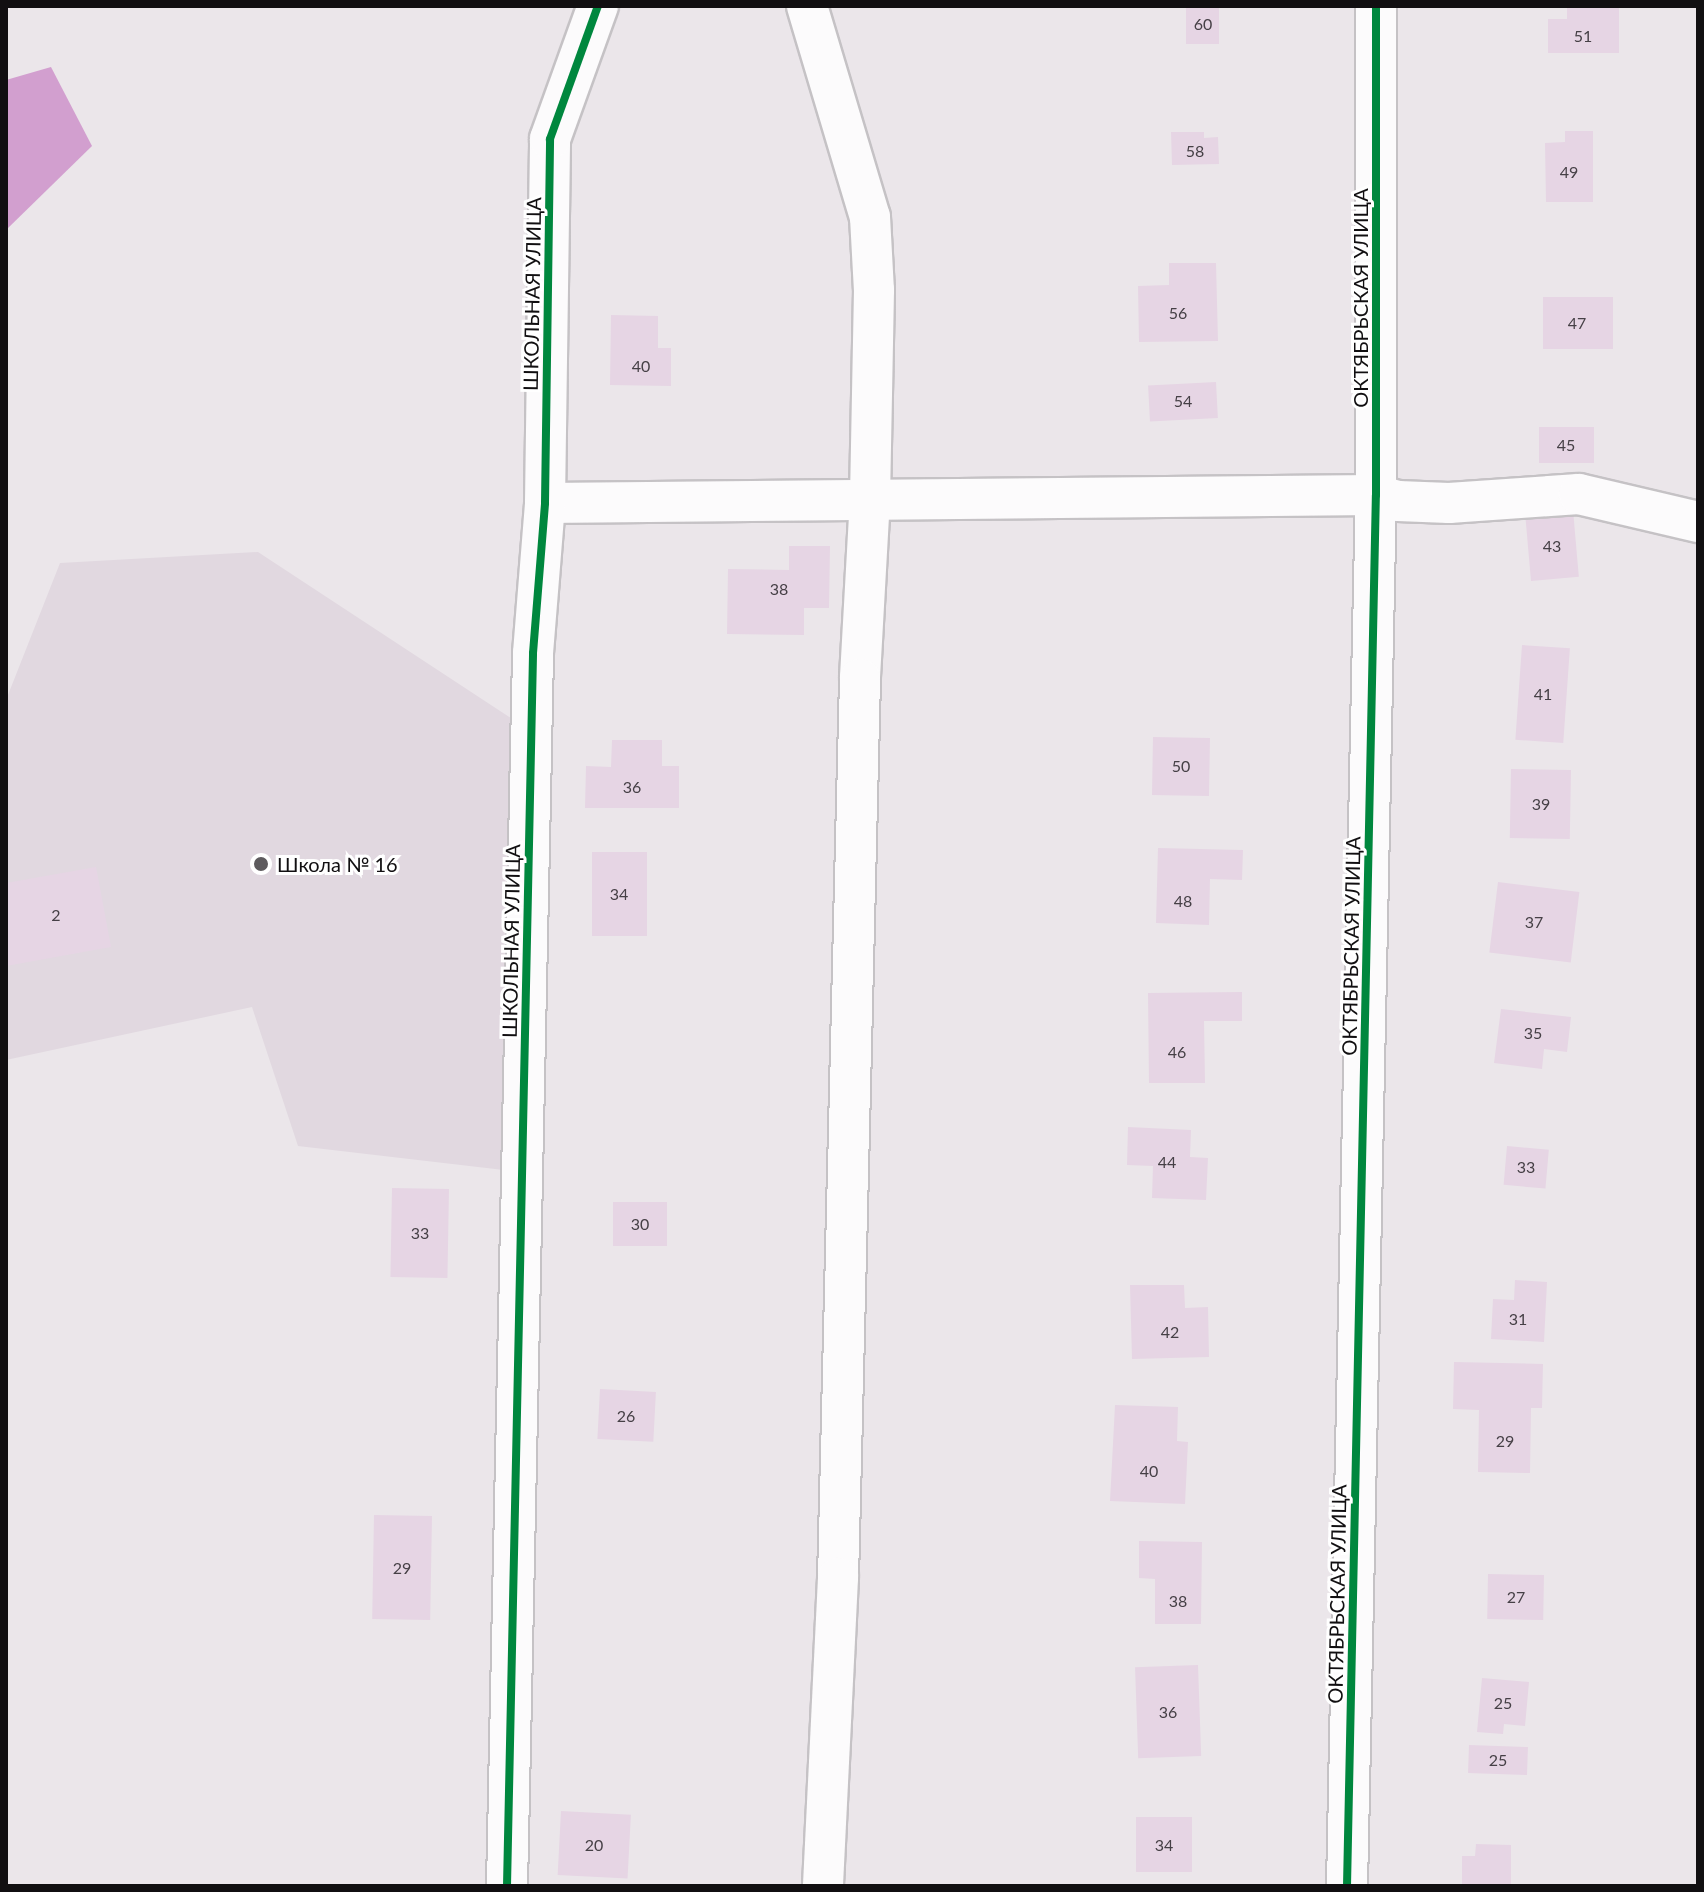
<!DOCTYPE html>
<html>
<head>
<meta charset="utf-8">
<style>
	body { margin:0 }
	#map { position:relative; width:1704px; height:1892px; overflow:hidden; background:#ebe6ea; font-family:Lato,sans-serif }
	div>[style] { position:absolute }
	.built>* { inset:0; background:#e1d8e0 }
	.water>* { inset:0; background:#d29fcf }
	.building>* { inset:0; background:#e6d5e4; transform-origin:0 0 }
	.roads { filter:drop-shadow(2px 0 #c5c2c5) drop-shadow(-2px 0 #c5c2c5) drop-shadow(0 2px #c5c2c5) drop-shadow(0 -2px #c5c2c5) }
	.minor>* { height:40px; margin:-20px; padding:0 20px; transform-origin:20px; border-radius:20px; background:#fcfbfc }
	.cycleway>* { height:8px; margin:-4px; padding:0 4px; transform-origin:4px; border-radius:4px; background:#00873e }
	.dots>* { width:22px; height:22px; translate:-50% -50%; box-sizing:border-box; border:4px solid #fff; border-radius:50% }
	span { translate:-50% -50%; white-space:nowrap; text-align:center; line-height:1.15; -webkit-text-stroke:6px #fff; paint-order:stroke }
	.number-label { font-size:16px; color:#464046 }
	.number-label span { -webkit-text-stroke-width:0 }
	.street-label { font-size:20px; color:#110f11 }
	.poi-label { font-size:20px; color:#110f11 }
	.left { translate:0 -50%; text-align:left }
	.frame { position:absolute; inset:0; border:8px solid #110f11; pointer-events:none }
</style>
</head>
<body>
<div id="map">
	<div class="built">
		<div style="clip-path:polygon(258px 552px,517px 722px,513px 1171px,298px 1146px,252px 1007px,6px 1060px,6px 700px,60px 563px)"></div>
	</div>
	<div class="water">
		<div style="clip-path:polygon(51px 67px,92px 146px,6px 230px,6px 80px)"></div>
	</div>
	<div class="building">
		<div style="left:1186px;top:6px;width:33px;height:38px"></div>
		<div style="clip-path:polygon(1567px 6px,1619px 6px,1619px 53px,1548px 53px,1548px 19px,1567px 19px)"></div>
		<div style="clip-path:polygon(1565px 131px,1593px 131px,1593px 202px,1546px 202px,1545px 143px,1565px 142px)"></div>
		<div style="clip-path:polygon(1171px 132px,1204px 132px,1204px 138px,1218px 137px,1219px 164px,1172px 165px)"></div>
		<div style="clip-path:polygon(1169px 263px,1216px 263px,1218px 341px,1139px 342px,1138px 286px,1169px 285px)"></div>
		<div style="left:1543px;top:297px;width:70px;height:52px"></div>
		<div style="clip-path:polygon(611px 315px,658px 316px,658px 348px,671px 348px,671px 386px,610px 385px)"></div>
		<div style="left:1216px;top:382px;width:36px;height:68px;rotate:87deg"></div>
		<div style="left:1594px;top:427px;width:36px;height:55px;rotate:90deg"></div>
		<div style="left:1573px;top:510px;width:67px;height:48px;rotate:85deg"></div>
		<div style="clip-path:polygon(789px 546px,830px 546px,829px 608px,804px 608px,804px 635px,727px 634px,728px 569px,789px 570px)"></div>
		<div style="left:1522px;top:645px;width:48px;height:95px;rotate:4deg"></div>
		<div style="left:1153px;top:737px;width:57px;height:58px;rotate:1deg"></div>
		<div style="clip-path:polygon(612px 740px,662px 740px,662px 766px,679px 766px,679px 808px,585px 808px,586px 766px,611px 767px)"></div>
		<div style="left:1511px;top:769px;width:60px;height:69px;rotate:1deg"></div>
		<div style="clip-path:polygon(1158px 848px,1243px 850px,1242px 880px,1210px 879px,1209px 925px,1156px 923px)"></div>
		<div style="left:592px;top:852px;width:55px;height:84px"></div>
		<div style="clip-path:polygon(96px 867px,111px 947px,6px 966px,6px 883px)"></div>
		<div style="left:1498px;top:882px;width:82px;height:71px;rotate:7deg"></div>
		<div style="clip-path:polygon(1242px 992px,1242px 1021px,1204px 1021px,1205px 1083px,1149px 1083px,1148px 993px)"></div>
		<div style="clip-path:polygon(1501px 1009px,1571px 1017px,1567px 1052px,1544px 1049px,1542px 1069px,1494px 1063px)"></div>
		<div style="clip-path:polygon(1128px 1127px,1191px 1130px,1190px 1157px,1208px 1158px,1206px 1200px,1152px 1198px,1153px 1166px,1127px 1165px)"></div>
		<div style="left:1507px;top:1146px;width:42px;height:39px;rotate:5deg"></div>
		<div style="left:392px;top:1188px;width:57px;height:89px;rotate:1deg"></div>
		<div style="left:667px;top:1202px;width:44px;height:54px;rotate:90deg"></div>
		<div style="clip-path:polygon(1515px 1280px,1547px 1282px,1544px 1342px,1491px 1339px,1493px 1299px,1514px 1300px)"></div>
		<div style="clip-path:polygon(1130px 1285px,1184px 1285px,1185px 1308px,1208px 1307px,1209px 1357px,1132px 1359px)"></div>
		<div style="clip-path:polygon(1454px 1362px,1543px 1364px,1542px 1408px,1531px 1408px,1530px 1473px,1478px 1472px,1479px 1410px,1453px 1409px)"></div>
		<div style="left:600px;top:1389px;width:56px;height:50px;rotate:3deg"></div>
		<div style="clip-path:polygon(1115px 1405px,1178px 1407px,1177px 1441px,1188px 1442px,1185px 1504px,1110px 1501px)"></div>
		<div style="left:374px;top:1515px;width:58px;height:104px;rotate:1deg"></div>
		<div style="clip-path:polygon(1139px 1541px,1202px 1542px,1201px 1624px,1155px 1624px,1155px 1579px,1139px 1578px)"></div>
		<div style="left:1488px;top:1574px;width:56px;height:45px;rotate:1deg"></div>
		<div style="left:1198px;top:1665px;width:91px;height:63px;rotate:88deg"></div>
		<div style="clip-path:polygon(1482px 1678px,1529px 1682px,1525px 1726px,1504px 1724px,1503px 1734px,1477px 1732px)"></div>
		<div style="left:1469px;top:1745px;width:59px;height:28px;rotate:2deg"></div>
		<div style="left:561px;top:1811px;width:70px;height:64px;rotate:3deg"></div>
		<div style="left:1192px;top:1817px;width:55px;height:56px;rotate:90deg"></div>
		<div style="clip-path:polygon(1476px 1844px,1511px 1845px,1511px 1886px,1462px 1886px,1462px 1856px,1475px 1856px)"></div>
	</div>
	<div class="roads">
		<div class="minor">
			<div style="left:807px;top:6px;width:220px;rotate:73.4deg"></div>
			<div style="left:870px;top:217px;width:73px;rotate:86.9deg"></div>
			<div style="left:874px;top:290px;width:208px;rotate:91.1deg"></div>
			<div style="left:870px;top:498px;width:181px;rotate:93.2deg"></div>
			<div style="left:860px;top:679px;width:899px;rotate:91.4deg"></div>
			<div style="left:838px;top:1578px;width:308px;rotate:92.8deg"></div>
			<div style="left:545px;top:503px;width:831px;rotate:-0.55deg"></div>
			<div style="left:1376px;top:495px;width:23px;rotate:15deg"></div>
			<div style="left:1398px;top:501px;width:51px;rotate:2.2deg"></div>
			<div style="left:1449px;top:503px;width:130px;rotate:-4deg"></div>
			<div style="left:1579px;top:494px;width:122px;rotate:13.2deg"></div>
			<div style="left:507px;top:1886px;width:1233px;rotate:-88.79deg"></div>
			<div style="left:533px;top:653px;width:150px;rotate:-85.4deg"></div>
			<div style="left:545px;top:503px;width:364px;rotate:-89.2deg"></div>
			<div style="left:550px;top:139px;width:141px;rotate:-70.2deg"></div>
			<div style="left:1347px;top:1886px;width:1391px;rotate:-88.81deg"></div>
			<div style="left:1376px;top:495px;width:489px;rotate:-90deg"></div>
		</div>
	</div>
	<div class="cycleway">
		<div style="left:507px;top:1886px;width:1233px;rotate:-88.79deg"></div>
		<div style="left:533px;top:653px;width:150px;rotate:-85.4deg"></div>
		<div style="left:545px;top:503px;width:364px;rotate:-89.2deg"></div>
		<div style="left:550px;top:139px;width:141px;rotate:-70.2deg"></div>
		<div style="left:1347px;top:1886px;width:1391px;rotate:-88.81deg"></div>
		<div style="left:1376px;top:495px;width:489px;rotate:-90deg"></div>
	</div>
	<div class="dots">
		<div style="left:261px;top:864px;background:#5d5a5d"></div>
	</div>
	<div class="number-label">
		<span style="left:1203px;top:24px">60</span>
		<span style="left:1583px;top:36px">51</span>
		<span style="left:1195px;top:151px">58</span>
		<span style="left:1569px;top:172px">49</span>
		<span style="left:1178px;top:313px">56</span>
		<span style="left:1577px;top:323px">47</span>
		<span style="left:641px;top:366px">40</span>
		<span style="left:1183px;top:401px">54</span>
		<span style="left:1566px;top:445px">45</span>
		<span style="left:1552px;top:546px">43</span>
		<span style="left:779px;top:589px">38</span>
		<span style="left:1543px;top:694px">41</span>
		<span style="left:1181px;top:766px">50</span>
		<span style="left:632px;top:787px">36</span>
		<span style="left:1541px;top:804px">39</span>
		<span style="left:619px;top:894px">34</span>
		<span style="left:1183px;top:901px">48</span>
		<span style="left:56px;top:915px">2</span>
		<span style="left:1534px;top:922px">37</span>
		<span style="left:1533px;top:1033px">35</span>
		<span style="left:1177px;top:1052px">46</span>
		<span style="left:1167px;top:1162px">44</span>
		<span style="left:1526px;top:1167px">33</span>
		<span style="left:640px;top:1224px">30</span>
		<span style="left:420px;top:1233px">33</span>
		<span style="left:1518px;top:1319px">31</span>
		<span style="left:1170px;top:1332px">42</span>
		<span style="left:626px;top:1416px">26</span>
		<span style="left:1505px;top:1441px">29</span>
		<span style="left:1149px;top:1471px">40</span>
		<span style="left:402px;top:1568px">29</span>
		<span style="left:1516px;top:1597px">27</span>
		<span style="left:1178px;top:1601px">38</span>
		<span style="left:1503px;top:1703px">25</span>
		<span style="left:1168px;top:1712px">36</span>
		<span style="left:1498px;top:1760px">25</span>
		<span style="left:594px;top:1845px">20</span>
		<span style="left:1164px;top:1845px">34</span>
	</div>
	<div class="street-label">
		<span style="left:532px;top:294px;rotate:-89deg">ШКОЛЬНАЯ УЛИЦА</span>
		<span style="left:1360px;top:298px;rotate:-90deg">ОКТЯБРЬСКАЯ УЛИЦА</span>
		<span style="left:511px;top:941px;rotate:-89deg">ШКОЛЬНАЯ УЛИЦА</span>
		<span style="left:1351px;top:946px;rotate:-89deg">ОКТЯБРЬСКАЯ УЛИЦА</span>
		<span style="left:1337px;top:1594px;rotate:-89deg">ОКТЯБРЬСКАЯ УЛИЦА</span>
	</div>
	<div class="poi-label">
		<span class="left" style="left:277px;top:864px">Школа № 16</span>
	</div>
	<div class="frame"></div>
</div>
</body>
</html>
